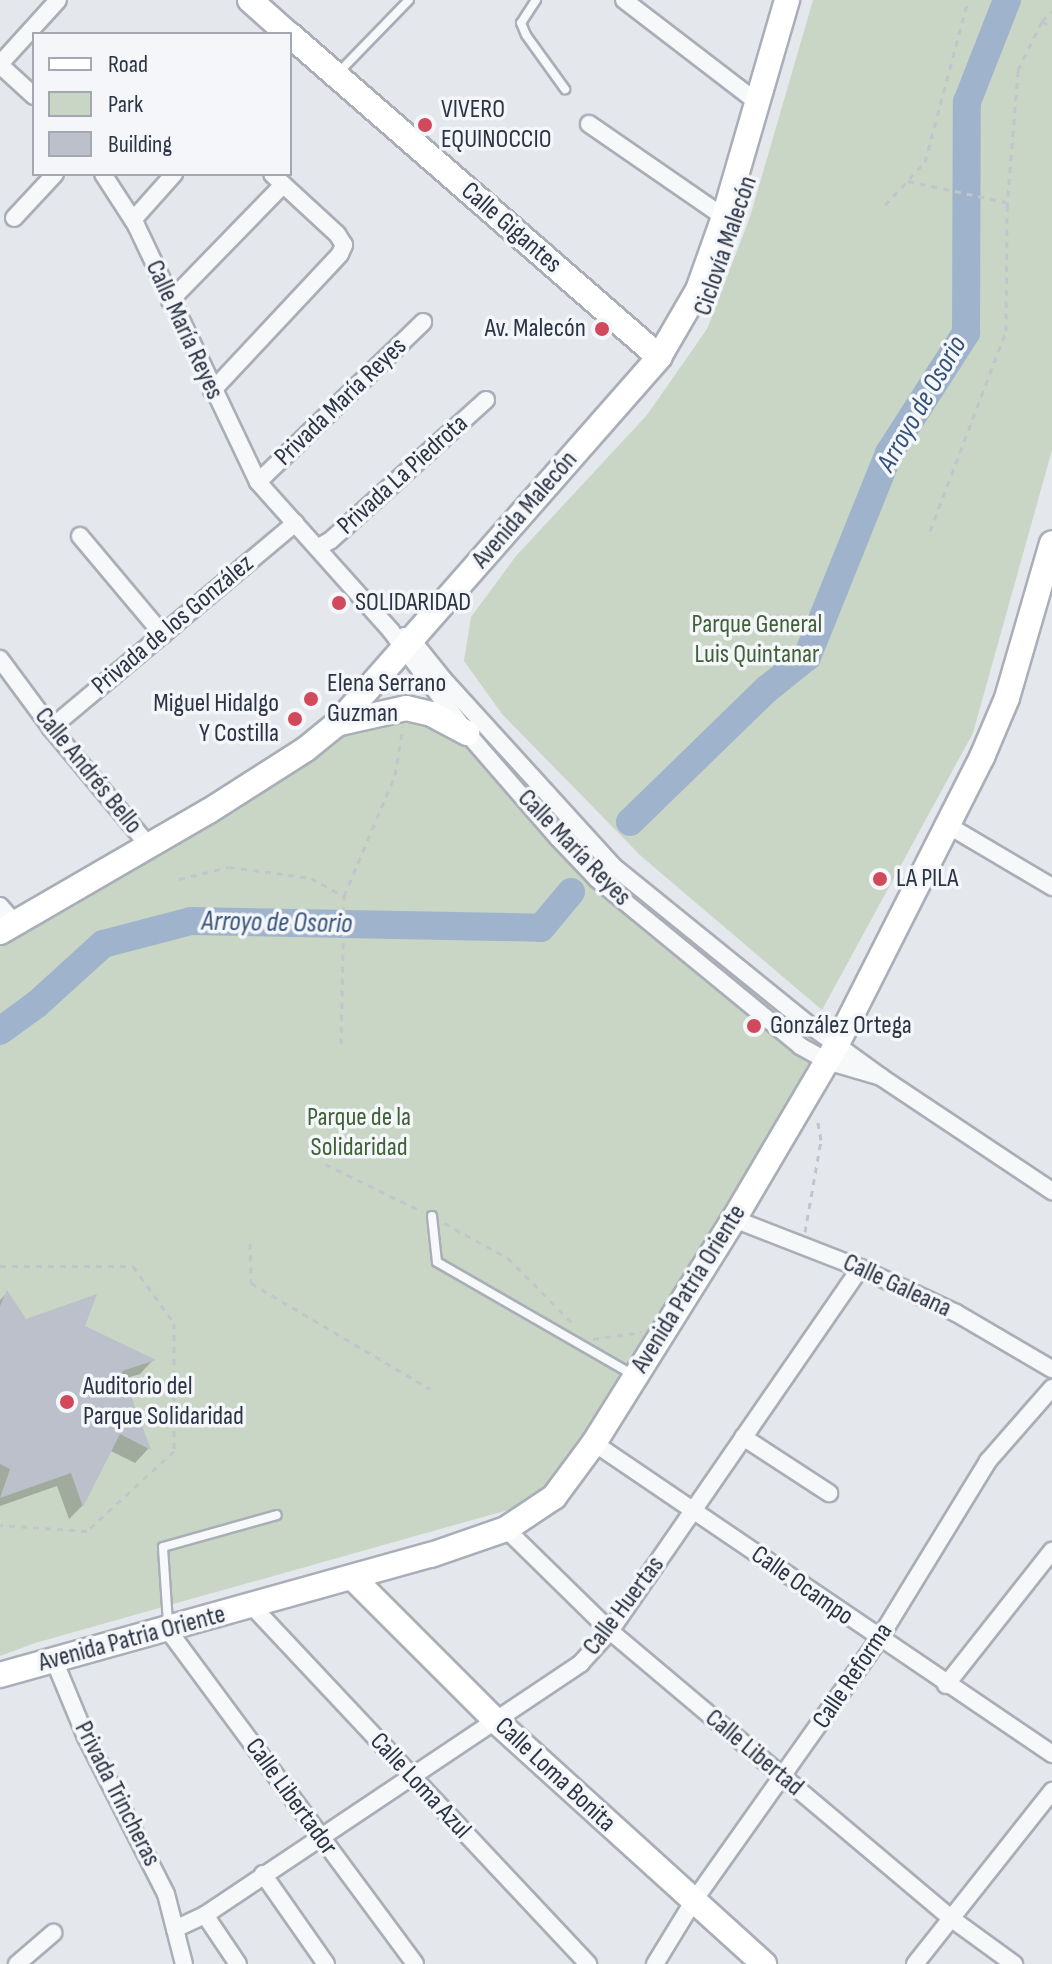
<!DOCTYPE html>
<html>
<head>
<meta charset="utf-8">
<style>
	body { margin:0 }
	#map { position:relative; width:1052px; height:1964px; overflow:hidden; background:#e4e7ec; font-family:"Sofia Sans Condensed",sans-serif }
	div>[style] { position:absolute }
	.green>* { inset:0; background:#c9d6c5 }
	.shadow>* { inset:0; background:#0003 }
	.river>* { height:28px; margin:-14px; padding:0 14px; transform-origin:14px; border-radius:14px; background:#9fb4cc }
	.building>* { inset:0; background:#bbc0ca }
	.path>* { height:3px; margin-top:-1.5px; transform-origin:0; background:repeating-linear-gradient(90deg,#c2c5cb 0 6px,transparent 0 12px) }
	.roads { filter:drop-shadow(2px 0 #a9aeb7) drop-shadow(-2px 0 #a9aeb7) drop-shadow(0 2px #a9aeb7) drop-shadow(0 -2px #a9aeb7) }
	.lane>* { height:8px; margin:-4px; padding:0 4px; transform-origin:4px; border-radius:4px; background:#f7f8fa }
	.street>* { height:16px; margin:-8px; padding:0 8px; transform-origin:8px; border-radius:8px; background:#f7f8fa }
	.secondary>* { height:24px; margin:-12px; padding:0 12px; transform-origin:12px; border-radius:12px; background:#fff }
	.dots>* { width:22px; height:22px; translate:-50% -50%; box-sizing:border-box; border:4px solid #f4f6f9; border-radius:50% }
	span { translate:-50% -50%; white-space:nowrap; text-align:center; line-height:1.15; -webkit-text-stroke:7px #f4f6f9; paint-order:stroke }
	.poi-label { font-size:26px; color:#2b3445 }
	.left { translate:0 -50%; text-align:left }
	.right { translate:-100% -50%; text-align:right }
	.street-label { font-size:26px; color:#2b3445 }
	.park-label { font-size:26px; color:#3f6138 }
	.water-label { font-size:28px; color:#34527a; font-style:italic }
	.legend { position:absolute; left:32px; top:32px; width:260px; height:144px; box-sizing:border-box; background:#f4f6f9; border:2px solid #a4a8b1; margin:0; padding:10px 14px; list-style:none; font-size:24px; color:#2b3445 }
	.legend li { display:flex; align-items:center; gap:16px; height:40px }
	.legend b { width:40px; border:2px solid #a4a8b1 }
</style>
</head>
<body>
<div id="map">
	<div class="green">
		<div style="clip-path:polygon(813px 0,1052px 0,1052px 450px,973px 733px,822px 1010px,641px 856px,502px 714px,464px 661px,471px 617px,516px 556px,647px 415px,707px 329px,750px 217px)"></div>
		<div style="clip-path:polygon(406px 708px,460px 724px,827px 1061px,554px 1497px,35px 1643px,0 1656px,0 932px,338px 723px)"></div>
	</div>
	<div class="shadow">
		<div style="clip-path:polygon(7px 1293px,26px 1322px,82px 1327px,153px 1360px,140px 1374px,123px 1379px,148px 1449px,135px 1463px,109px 1450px,82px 1506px,69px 1519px,57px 1486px,0 1506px,0 1300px)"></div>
	</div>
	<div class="river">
		<div style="left:630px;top:822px;width:191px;rotate:-44.2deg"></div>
		<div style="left:767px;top:689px;width:51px;rotate:-38.7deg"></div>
		<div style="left:807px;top:657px;width:220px;rotate:-68.1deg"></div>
		<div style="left:889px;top:453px;width:143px;rotate:-57.3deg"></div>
		<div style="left:966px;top:333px;width:231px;rotate:-89.8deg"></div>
		<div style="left:967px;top:102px;width:110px;rotate:-68.6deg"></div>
		<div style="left:0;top:1031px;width:46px;rotate:-36.1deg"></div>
		<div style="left:37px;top:1004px;width:89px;rotate:-42.3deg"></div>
		<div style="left:103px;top:944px;width:91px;rotate:-14.6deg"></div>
		<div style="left:191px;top:921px;width:350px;rotate:1.1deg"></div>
		<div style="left:541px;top:928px;width:47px;rotate:-50.2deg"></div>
	</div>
	<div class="building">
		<div style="clip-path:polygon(7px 1290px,26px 1319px,97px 1294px,85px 1326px,156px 1360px,122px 1371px,151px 1450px,120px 1434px,83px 1507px,71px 1473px,0 1498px,10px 1469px,0 1464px,0 1306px)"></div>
	</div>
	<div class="path">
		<div style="left:1042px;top:21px;width:12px;rotate:31deg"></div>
		<div style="left:908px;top:181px;width:100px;rotate:12.1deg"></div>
		<div style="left:885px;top:205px;width:59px;rotate:-47.1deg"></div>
		<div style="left:925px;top:162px;width:168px;rotate:-75.1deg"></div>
		<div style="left:930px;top:531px;width:214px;rotate:-69.2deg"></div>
		<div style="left:1006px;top:331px;width:123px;rotate:-89.5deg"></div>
		<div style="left:1007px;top:208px;width:138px;rotate:-85.4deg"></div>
		<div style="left:1018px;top:70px;width:55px;rotate:-63.9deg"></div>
		<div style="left:1042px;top:21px;width:14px;rotate:-45deg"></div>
		<div style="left:179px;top:879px;width:51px;rotate:-13.5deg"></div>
		<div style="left:229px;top:867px;width:83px;rotate:7.6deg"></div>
		<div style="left:311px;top:878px;width:38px;rotate:29deg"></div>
		<div style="left:341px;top:1044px;width:148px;rotate:-88.8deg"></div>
		<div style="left:344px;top:896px;width:131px;rotate:-67.1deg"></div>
		<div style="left:395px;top:775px;width:49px;rotate:-80.5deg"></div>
		<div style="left:325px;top:1164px;width:109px;rotate:26.1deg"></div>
		<div style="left:444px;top:1223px;width:73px;rotate:28.7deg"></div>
		<div style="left:508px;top:1258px;width:95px;rotate:45.4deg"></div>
		<div style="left:805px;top:1232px;width:93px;rotate:-80.1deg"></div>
		<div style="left:821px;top:1140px;width:22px;rotate:-100deg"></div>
		<div style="left:250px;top:1243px;width:40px;rotate:88.6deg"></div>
		<div style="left:251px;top:1283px;width:208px;rotate:30.6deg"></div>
		<div style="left:0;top:1266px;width:133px"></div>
		<div style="left:133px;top:1266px;width:70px;rotate:54.3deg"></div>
		<div style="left:174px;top:1323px;width:128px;rotate:90deg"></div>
		<div style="left:174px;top:1451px;width:118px;rotate:137.4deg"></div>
		<div style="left:87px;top:1531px;width:87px;rotate:-176.1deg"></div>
		<div style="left:593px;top:1339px;width:49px;rotate:-8.3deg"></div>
	</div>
	<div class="roads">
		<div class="lane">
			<div style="left:536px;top:0;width:27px;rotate:123deg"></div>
			<div style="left:521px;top:23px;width:13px;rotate:67deg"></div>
			<div style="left:526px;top:35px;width:67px;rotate:54.2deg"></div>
			<div style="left:339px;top:72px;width:100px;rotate:-45.8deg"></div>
			<div style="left:432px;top:1216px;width:46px;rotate:83.8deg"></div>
			<div style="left:437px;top:1262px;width:225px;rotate:29.9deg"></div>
			<div style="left:168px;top:1623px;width:76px;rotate:-93.8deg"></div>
			<div style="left:163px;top:1547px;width:118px;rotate:-15.7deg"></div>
		</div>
		<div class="street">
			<div style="left:624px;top:0;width:169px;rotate:37.5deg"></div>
			<div style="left:0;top:64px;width:86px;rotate:-47.8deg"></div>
			<div style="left:0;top:65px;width:46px;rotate:42.4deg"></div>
			<div style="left:589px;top:124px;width:164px;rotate:34.6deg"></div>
			<div style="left:103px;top:174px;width:61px;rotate:57.1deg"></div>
			<div style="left:136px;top:225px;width:284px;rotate:64.6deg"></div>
			<div style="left:258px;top:482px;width:200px;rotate:48.2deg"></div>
			<div style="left:391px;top:631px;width:127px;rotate:53.3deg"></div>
			<div style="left:467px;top:733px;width:139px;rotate:49.1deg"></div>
			<div style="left:558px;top:838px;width:57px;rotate:46.4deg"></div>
			<div style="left:597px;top:879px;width:263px;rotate:39.4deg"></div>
			<div style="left:800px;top:1046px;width:31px;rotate:29deg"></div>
			<div style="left:827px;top:1061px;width:56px;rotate:16.5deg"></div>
			<div style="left:14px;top:218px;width:60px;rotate:-47deg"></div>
			<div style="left:133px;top:220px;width:62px;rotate:-48.3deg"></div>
			<div style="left:170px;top:301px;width:162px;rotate:-45.8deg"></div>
			<div style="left:212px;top:391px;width:187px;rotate:-46.9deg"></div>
			<div style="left:340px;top:254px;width:10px;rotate:-66deg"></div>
			<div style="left:344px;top:245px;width:13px;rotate:-122deg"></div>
			<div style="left:337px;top:234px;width:88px;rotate:-137.3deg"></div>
			<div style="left:258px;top:482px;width:230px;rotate:-44.1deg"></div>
			<div style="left:80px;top:536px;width:129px;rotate:50deg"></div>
			<div style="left:319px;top:547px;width:14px;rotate:-30deg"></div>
			<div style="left:331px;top:540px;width:209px;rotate:-42.1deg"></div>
			<div style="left:404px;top:636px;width:9px;rotate:27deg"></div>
			<div style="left:412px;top:640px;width:51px;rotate:51.3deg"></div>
			<div style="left:444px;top:680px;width:251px;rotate:47.7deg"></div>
			<div style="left:613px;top:866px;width:256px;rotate:39deg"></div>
			<div style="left:812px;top:1027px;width:85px;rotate:35.9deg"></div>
			<div style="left:881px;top:1077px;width:206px;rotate:33.7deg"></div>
			<div style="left:0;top:659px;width:86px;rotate:53.5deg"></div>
			<div style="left:51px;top:728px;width:152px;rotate:50.3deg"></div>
			<div style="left:51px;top:728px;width:319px;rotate:-40deg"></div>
			<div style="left:949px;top:826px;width:120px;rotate:30.6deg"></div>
			<div style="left:0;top:906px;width:23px;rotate:49deg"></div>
			<div style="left:734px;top:1219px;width:135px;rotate:21.3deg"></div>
			<div style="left:860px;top:1268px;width:106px;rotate:25.1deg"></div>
			<div style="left:956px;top:1313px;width:111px;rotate:30.3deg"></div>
			<div style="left:743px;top:1437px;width:103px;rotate:33.1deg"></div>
			<div style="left:594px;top:1443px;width:554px;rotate:34.18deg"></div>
			<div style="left:506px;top:1529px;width:146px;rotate:44.4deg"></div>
			<div style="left:610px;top:1631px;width:447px;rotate:40.1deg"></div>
			<div style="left:952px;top:1919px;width:77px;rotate:36deg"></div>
			<div style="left:253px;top:1607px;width:490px;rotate:46.8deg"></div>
			<div style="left:168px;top:1630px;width:415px;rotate:53.5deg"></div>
			<div style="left:54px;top:1660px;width:81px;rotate:67.5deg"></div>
			<div style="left:85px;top:1735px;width:178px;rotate:63deg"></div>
			<div style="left:166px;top:1894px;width:72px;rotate:75.6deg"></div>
			<div style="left:946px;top:1685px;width:171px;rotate:-51.7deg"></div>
			<div style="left:263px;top:1874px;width:110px;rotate:55deg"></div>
			<div style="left:205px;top:1915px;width:59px;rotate:56deg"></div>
			<div style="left:175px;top:1929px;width:33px;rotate:-25deg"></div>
			<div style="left:205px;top:1915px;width:453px;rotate:-33.8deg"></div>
			<div style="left:581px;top:1663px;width:43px;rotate:-47.8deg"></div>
			<div style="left:610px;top:1631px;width:441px;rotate:-55.4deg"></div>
			<div style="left:17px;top:1964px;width:48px;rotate:-40.7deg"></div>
			<div style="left:655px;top:1964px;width:73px;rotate:-58.5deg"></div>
			<div style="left:693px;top:1902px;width:322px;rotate:-54.7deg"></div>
			<div style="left:879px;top:1639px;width:209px;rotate:-58.5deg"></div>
			<div style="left:988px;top:1461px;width:97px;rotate:-48.8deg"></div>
			<div style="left:915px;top:1964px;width:221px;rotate:-51.6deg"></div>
		</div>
		<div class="secondary">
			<div style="left:250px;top:0;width:51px;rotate:41.8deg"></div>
			<div style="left:290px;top:35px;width:490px;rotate:41.1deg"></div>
			<div style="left:340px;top:723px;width:68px;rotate:-12.8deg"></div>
			<div style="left:406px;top:708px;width:26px;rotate:13deg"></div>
			<div style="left:431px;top:714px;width:41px;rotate:27.8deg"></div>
			<div style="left:0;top:932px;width:241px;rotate:-30.1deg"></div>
			<div style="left:209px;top:811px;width:115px;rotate:-32.6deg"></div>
			<div style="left:306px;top:749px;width:41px;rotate:-39.1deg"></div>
			<div style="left:338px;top:723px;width:487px;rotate:-48.7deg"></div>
			<div style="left:659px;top:357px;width:78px;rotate:-59.8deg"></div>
			<div style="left:698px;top:290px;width:77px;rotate:-70.4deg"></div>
			<div style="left:724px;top:217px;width:226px;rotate:-73.8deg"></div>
			<div style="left:354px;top:1579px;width:201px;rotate:45deg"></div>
			<div style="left:496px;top:1721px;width:362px;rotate:42.2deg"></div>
			<div style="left:0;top:1675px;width:447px;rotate:-15.6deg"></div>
			<div style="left:431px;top:1555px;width:79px;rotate:-19.1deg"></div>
			<div style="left:506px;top:1529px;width:58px;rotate:-33.7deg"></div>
			<div style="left:554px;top:1497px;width:67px;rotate:-53.5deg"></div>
			<div style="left:594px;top:1443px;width:264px;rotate:-58deg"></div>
			<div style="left:734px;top:1219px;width:203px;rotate:-59.5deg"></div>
			<div style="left:837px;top:1044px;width:322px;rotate:-63.2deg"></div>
			<div style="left:982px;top:757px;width:64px;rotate:-67deg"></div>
			<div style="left:1007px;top:698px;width:161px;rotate:-73.8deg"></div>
		</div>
	</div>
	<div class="dots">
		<div style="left:425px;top:125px;background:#d1495b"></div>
		<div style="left:602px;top:329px;background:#d1495b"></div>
		<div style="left:339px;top:603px;background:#d1495b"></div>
		<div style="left:311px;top:699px;background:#d1495b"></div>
		<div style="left:295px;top:719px;background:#d1495b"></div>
		<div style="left:880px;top:879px;background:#d1495b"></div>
		<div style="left:754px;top:1026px;background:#d1495b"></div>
		<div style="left:67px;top:1402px;background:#d1495b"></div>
	</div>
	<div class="poi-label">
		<span class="left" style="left:441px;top:125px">VIVERO<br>EQUINOCCIO</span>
		<span class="right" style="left:586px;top:329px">Av. Malecón</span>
		<span class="left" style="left:355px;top:603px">SOLIDARIDAD</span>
		<span class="left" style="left:327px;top:699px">Elena Serrano<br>Guzman</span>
		<span class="right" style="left:279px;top:719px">Miguel Hidalgo<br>Y Costilla</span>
		<span class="left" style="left:896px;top:879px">LA PILA</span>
		<span class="left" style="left:770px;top:1026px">González Ortega</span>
		<span class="left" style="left:83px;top:1402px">Auditorio del<br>Parque Solidaridad</span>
	</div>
	<div class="street-label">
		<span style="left:511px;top:228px;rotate:41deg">Calle Gigantes</span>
		<span style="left:726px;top:246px;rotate:-71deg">Ciclovía Malecón</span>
		<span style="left:184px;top:330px;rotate:65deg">Calle María Reyes</span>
		<span style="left:341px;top:402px;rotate:-44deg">Privada María Reyes</span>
		<span style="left:403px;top:475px;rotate:-42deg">Privada La Piedrota</span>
		<span style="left:525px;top:510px;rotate:-49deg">Avenida Malecón</span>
		<span style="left:173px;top:625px;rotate:-40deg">Privada de los González</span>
		<span style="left:88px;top:771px;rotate:51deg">Calle Andrés Bello</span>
		<span style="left:574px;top:848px;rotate:46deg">Calle María Reyes</span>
		<span style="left:897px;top:1286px;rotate:25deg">Calle Galeana</span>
		<span style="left:689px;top:1289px;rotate:-58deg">Avenida Patria Oriente</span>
		<span style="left:802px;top:1586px;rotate:35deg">Calle Ocampo</span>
		<span style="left:624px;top:1606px;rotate:-53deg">Calle Huertas</span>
		<span style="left:132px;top:1639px;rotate:-15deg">Avenida Patria Oriente</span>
		<span style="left:853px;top:1676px;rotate:-56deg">Calle Reforma</span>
		<span style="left:754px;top:1753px;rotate:40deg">Calle Libertad</span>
		<span style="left:555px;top:1775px;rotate:43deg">Calle Loma Bonita</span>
		<span style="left:420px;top:1786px;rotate:47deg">Calle Loma Azul</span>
		<span style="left:117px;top:1794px;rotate:63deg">Privada Trincheras</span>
		<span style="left:291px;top:1797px;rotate:54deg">Calle Libertador</span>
	</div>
	<div class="park-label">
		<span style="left:757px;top:640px">Parque General<br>Luis Quintanar</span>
		<span style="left:359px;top:1133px">Parque de la<br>Solidaridad</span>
	</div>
	<div class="water-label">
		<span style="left:922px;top:404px;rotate:-60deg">Arroyo de Osorio</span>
		<span style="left:277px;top:923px;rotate:1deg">Arroyo de Osorio</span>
	</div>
	<ul class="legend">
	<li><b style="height:10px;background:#fff"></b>Road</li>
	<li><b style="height:22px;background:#c9d6c5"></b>Park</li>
	<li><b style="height:22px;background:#bbc0ca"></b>Building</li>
	</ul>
</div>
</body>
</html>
